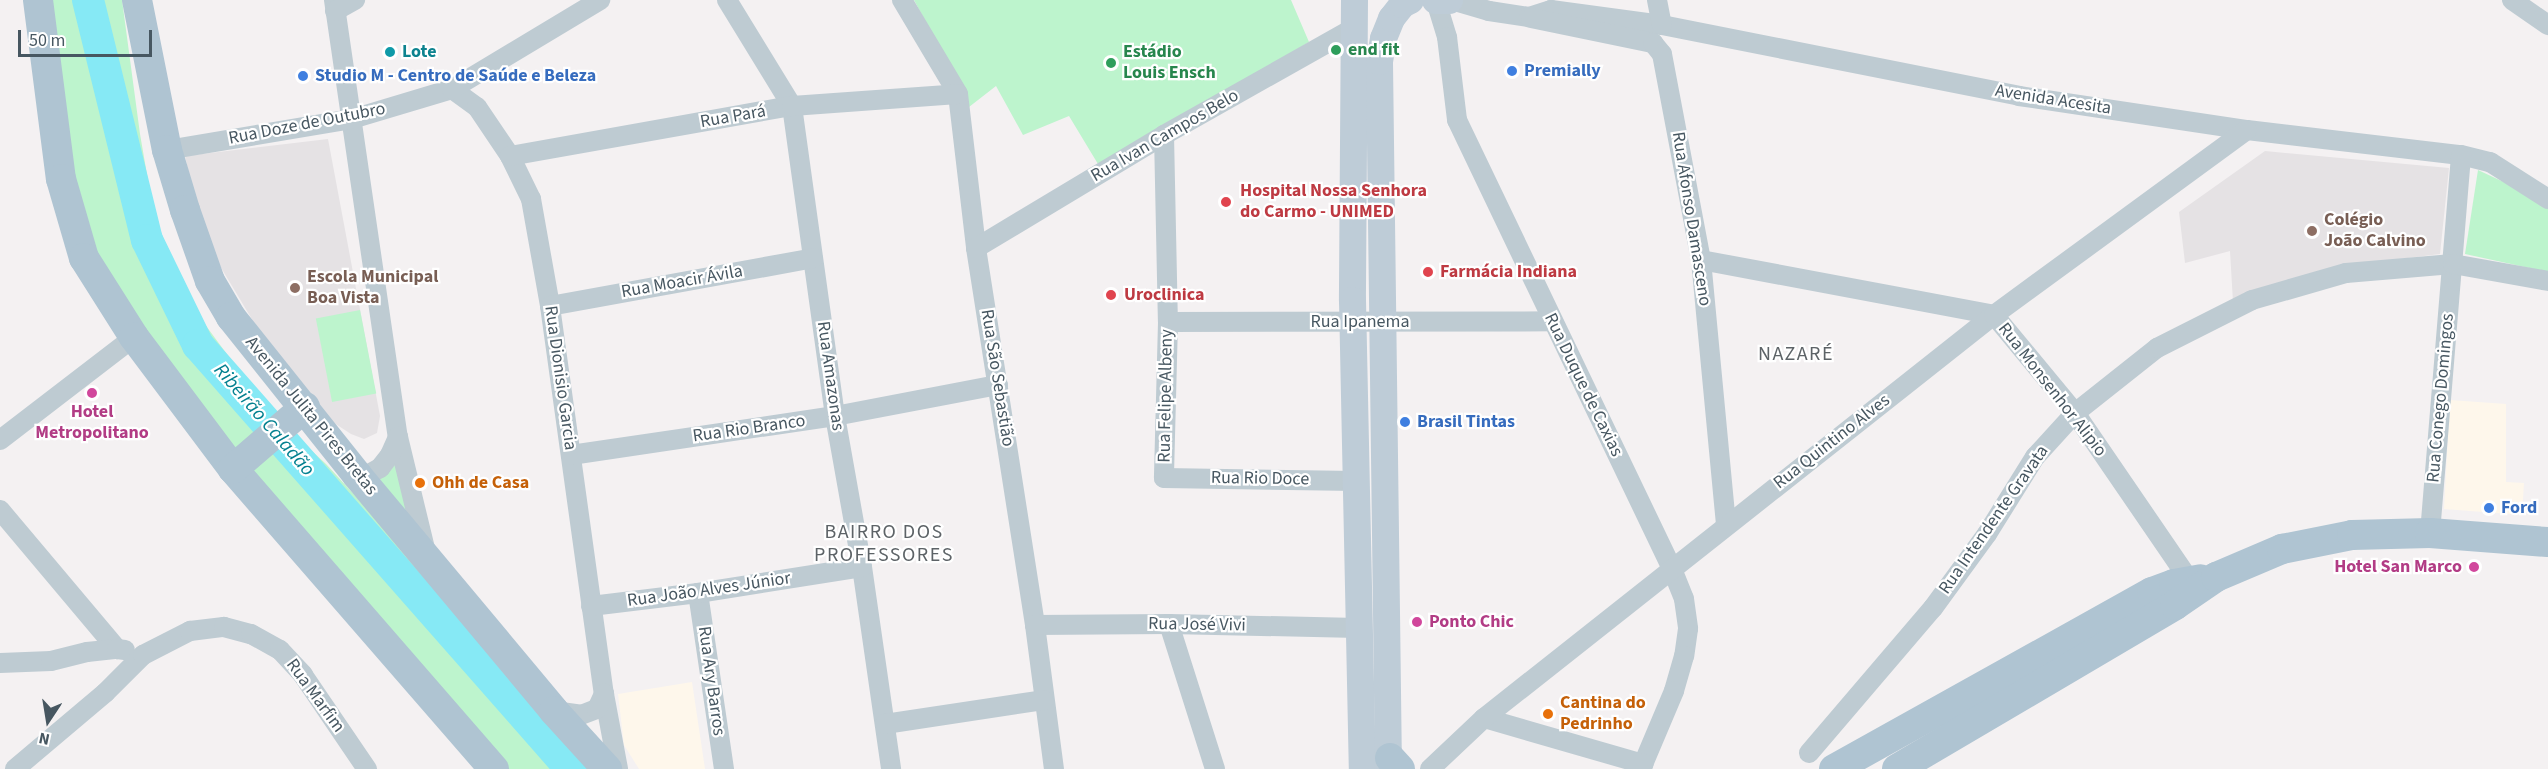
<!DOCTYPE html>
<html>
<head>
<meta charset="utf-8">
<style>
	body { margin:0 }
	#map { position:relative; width:2548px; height:769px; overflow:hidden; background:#f4f1f2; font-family:"Source Sans 3",sans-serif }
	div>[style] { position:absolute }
	.commercial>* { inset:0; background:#fef7eb }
	.education>* { inset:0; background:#e5e2e4 }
	.green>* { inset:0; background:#bdf4cd; transform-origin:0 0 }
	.river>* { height:32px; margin:-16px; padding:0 16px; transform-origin:16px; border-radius:16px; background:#86e9f5 }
	.street>* { height:20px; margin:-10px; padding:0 10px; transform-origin:10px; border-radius:10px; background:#becbd2 }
	.secondary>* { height:27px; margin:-13.5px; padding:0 13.5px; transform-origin:13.5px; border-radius:13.5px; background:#beccd7 }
	.primary>* { height:30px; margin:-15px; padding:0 15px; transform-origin:15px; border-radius:15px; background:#afc4d2 }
	.dots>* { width:16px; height:16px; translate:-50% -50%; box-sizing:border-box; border:3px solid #fff; border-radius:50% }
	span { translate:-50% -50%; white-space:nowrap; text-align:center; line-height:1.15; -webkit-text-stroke:4.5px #fff; paint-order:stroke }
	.leisure-label { font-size:18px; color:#27864d; font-weight:700 }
	.left { translate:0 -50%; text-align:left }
	.culture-label { font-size:18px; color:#0d838f; font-weight:700 }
	.shop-label { font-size:18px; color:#366cbe; font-weight:700 }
	.street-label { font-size:18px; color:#475761 }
	.health-label { font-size:18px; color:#be3a42; font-weight:700 }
	.education-label { font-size:18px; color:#785e54; font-weight:700 }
	.hotel-label { font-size:18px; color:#b23c85; font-weight:700 }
	.right { translate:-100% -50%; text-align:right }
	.food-label { font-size:18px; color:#c56008; font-weight:700 }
	.neighbourhood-label { font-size:20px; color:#5d6367; letter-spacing:1.5px }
	.water-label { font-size:20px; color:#048190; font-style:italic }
	.north { position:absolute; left:18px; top:691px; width:60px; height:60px; -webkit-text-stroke:4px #fff; paint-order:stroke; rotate:192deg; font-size:16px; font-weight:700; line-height:24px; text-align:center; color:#475761 }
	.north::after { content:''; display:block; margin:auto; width:21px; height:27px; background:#475761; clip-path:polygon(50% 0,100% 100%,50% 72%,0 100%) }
	.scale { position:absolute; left:18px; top:30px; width:134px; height:27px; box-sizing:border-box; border:3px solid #475761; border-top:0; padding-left:8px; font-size:18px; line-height:21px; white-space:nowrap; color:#475761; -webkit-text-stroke:4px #fff; paint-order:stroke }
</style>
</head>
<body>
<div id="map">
	<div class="commercial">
		<div style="clip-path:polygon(2450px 400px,2506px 404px,2506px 482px,2524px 483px,2522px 515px,2444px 509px)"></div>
		<div style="clip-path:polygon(692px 682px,705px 769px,639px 769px,624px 745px,618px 694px)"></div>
	</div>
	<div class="education">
		<div style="clip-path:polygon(328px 139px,380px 416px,377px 433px,364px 439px,351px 434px,331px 421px,259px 331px,220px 266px,197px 212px,185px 156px)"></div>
		<div style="clip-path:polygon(2265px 151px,2449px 168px,2440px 254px,2351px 265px,2233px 302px,2230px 251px,2185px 263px,2179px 212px)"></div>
	</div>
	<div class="green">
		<div style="clip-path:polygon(45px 0,122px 0,140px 134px,160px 250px,181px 292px,269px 411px,326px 464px,411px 556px,590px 769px,504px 769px,234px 468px,102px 274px,70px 171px)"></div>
		<div style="clip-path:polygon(914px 0,1291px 0,1309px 42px,1101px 169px,1069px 116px,1023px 135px,996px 86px,969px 107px,964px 93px)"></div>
		<div style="clip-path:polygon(2478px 170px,2527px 193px,2548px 208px,2548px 272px,2465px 254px)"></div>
		<div style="left:360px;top:310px;width:85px;height:45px;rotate:79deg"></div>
		<div style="clip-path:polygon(399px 457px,414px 531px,378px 479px,394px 466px)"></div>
	</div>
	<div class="river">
		<div style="left:88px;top:0;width:247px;rotate:76.2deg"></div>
		<div style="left:147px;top:240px;width:117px;rotate:64.1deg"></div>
		<div style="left:198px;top:345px;width:565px;rotate:48.66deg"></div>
	</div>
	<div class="street">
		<div style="left:334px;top:0;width:442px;rotate:81.7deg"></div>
		<div style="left:398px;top:437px;width:119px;rotate:76.4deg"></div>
		<div style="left:727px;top:0;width:124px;rotate:58.5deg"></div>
		<div style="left:792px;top:106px;width:313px;rotate:82.1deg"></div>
		<div style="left:835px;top:416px;width:153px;rotate:79.9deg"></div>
		<div style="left:862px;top:567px;width:204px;rotate:81.8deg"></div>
		<div style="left:902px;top:0;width:109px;rotate:59.2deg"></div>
		<div style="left:958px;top:94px;width:155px;rotate:83.3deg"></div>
		<div style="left:976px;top:248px;width:382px;rotate:81.1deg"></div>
		<div style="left:1035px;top:625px;width:145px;rotate:82.5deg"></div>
		<div style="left:1451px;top:0;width:40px;rotate:16deg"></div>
		<div style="left:1489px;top:11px;width:40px;rotate:8.5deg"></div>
		<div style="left:1529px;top:17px;width:23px;rotate:-18deg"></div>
		<div style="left:1551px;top:10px;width:112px;rotate:7.7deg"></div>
		<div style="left:1662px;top:25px;width:364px;rotate:11.2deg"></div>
		<div style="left:2019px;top:96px;width:231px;rotate:8.5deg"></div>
		<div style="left:2247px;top:130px;width:215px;rotate:6.7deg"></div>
		<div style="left:2461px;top:155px;width:30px;rotate:14deg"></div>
		<div style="left:2490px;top:162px;width:69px;rotate:32.5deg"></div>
		<div style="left:1657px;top:0;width:25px;rotate:79deg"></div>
		<div style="left:2512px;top:0;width:44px;rotate:34.8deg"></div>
		<div style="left:1436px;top:1px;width:38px;rotate:73deg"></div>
		<div style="left:1447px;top:37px;width:84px;rotate:83.1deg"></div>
		<div style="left:1457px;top:120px;width:498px;rotate:64.4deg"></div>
		<div style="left:1672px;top:569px;width:32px;rotate:68deg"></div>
		<div style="left:1684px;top:599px;width:30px;rotate:82deg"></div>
		<div style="left:1688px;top:629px;width:27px;rotate:98deg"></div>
		<div style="left:1684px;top:656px;width:36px;rotate:106deg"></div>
		<div style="left:1674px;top:691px;width:85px;rotate:112.9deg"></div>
		<div style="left:335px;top:11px;width:23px;rotate:-29deg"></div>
		<div style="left:1531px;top:18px;width:125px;rotate:11.6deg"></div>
		<div style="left:1653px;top:43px;width:14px;rotate:51deg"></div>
		<div style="left:1662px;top:54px;width:210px;rotate:79.3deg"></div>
		<div style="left:1701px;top:260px;width:267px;rotate:84.6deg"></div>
		<div style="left:452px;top:89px;width:31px;rotate:36deg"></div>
		<div style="left:477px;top:107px;width:59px;rotate:56deg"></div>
		<div style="left:510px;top:156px;width:48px;rotate:64deg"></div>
		<div style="left:531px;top:199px;width:109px;rotate:79.9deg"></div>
		<div style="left:550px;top:306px;width:392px;rotate:82.1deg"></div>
		<div style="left:604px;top:694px;width:76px;rotate:79.4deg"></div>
		<div style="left:1164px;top:135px;width:187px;rotate:88.8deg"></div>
		<div style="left:1168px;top:322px;width:156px;rotate:91.5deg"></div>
		<div style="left:1164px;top:478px;width:192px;rotate:0.9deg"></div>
		<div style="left:167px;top:150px;width:188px;rotate:-9.5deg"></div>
		<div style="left:352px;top:119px;width:104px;rotate:-16.7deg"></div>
		<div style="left:452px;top:89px;width:173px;rotate:-31deg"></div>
		<div style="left:510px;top:156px;width:286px;rotate:-10.1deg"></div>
		<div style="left:792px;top:106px;width:166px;rotate:-4.1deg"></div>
		<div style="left:976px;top:248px;width:219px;rotate:-31deg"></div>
		<div style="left:1164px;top:135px;width:220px;rotate:-29.4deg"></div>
		<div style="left:1701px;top:260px;width:298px;rotate:10.6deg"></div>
		<div style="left:1994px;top:315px;width:127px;rotate:50.4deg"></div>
		<div style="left:2075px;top:413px;width:214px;rotate:55.6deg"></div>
		<div style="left:550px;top:306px;width:267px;rotate:-10.3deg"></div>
		<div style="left:1168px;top:322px;width:384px;rotate:-0.1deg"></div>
		<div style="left:0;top:440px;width:169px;rotate:-37.5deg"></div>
		<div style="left:571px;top:455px;width:267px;rotate:-8.4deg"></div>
		<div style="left:835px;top:416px;width:166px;rotate:-10.8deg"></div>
		<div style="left:357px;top:475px;width:12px;rotate:-5deg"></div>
		<div style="left:369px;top:474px;width:13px;rotate:-29deg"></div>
		<div style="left:380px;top:468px;width:16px;rotate:-52deg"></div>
		<div style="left:390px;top:455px;width:20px;rotate:-66deg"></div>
		<div style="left:0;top:510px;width:182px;rotate:49.9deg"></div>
		<div style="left:2430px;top:533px;width:379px;rotate:-85.3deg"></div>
		<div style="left:698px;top:593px;width:178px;rotate:81.6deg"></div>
		<div style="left:591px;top:606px;width:108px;rotate:-6.9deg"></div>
		<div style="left:698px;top:593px;width:166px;rotate:-9deg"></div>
		<div style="left:1169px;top:624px;width:152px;rotate:72.4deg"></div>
		<div style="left:1035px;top:625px;width:134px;rotate:-0.4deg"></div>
		<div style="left:1169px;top:624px;width:189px;rotate:1.2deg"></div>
		<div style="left:0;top:663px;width:51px;rotate:-2.2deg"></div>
		<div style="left:51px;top:661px;width:37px;rotate:-14deg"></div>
		<div style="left:87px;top:652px;width:30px;rotate:-6deg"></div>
		<div style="left:117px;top:649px;width:8px;rotate:7deg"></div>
		<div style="left:554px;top:711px;width:27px;rotate:8deg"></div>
		<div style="left:581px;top:715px;width:17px;rotate:-21deg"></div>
		<div style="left:597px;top:709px;width:17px;rotate:-65deg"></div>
		<div style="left:1484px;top:718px;width:166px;rotate:16.1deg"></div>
		<div style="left:885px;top:724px;width:160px;rotate:-8.6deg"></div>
		<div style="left:1809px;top:753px;width:191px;rotate:-49.5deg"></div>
		<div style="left:1933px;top:608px;width:92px;rotate:-53.9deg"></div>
		<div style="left:1987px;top:534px;width:91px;rotate:-58.1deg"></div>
		<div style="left:2035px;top:457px;width:59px;rotate:-47.7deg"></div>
		<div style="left:2075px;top:413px;width:105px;rotate:-38.4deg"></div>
		<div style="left:2157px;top:348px;width:106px;rotate:-26.8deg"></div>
		<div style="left:2252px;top:300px;width:98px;rotate:-16deg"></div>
		<div style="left:2346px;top:273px;width:107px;rotate:-4.8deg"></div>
		<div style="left:2453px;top:264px;width:97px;rotate:10.1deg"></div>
		<div style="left:15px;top:769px;width:118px;rotate:-40.2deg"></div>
		<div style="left:105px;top:693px;width:54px;rotate:-45deg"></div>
		<div style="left:143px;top:655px;width:53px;rotate:-27.1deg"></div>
		<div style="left:190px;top:631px;width:34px;rotate:-7deg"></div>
		<div style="left:224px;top:627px;width:28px;rotate:15deg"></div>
		<div style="left:251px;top:634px;width:33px;rotate:29deg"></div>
		<div style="left:280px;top:650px;width:34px;rotate:47deg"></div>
		<div style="left:303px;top:675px;width:114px;rotate:55.8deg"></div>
		<div style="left:1430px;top:769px;width:74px;rotate:-43.4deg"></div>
		<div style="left:1484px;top:718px;width:650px;rotate:-38.32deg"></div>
		<div style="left:1994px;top:315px;width:313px;rotate:-36.2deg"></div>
	</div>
	<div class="secondary">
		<div style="left:1354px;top:0;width:300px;rotate:90.4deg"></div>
		<div style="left:1352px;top:300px;width:469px;rotate:88.8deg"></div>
		<div style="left:1435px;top:0;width:14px"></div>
		<div style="left:1388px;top:769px;width:708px;rotate:-90.73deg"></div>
		<div style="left:1379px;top:61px;width:23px;rotate:-80deg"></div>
		<div style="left:1383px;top:38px;width:22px;rotate:-68deg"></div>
		<div style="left:1391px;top:18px;width:18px;rotate:-52deg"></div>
		<div style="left:1402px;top:4px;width:9px;rotate:-27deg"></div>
	</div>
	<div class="primary">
		<div style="left:38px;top:0;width:180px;rotate:82.7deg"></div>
		<div style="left:61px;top:179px;width:82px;rotate:73.8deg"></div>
		<div style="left:84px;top:258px;width:93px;rotate:57.7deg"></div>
		<div style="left:134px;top:337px;width:165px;rotate:53.1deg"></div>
		<div style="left:233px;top:469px;width:398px;rotate:49deg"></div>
		<div style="left:137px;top:0;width:153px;rotate:78.7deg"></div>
		<div style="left:167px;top:150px;width:63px;rotate:73.3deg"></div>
		<div style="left:185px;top:210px;width:75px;rotate:70.6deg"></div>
		<div style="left:210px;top:281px;width:42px;rotate:59.7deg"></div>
		<div style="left:231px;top:317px;width:202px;rotate:51.4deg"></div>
		<div style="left:357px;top:475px;width:307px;rotate:50.1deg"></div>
		<div style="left:554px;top:711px;width:79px;rotate:47.6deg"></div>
		<div style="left:233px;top:469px;width:95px;rotate:-40.7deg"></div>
		<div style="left:1390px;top:758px;width:15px;rotate:48deg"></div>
		<div style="left:1834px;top:769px;width:364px;rotate:-29.1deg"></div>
		<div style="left:2152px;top:592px;width:23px;rotate:-20deg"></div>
		<div style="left:2174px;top:584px;width:27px;rotate:-10deg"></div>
		<div style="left:1897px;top:769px;width:323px;rotate:-30.5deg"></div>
		<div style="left:2175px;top:605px;width:50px;rotate:-34.3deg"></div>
		<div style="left:2216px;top:577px;width:72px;rotate:-23deg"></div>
		<div style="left:2282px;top:549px;width:71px;rotate:-11.3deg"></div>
		<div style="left:2352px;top:535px;width:78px;rotate:-1.5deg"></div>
		<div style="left:2430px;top:533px;width:118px;rotate:4.4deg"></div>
	</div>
	<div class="dots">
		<div style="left:1336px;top:50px;background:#2e9e5b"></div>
		<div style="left:390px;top:52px;background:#0f9aa8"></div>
		<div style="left:1111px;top:63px;background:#2e9e5b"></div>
		<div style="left:1512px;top:71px;background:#3f7fe0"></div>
		<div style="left:303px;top:76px;background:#3f7fe0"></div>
		<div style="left:1226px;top:202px;background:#e0444e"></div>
		<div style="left:2312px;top:231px;background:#8d6e63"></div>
		<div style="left:1428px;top:272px;background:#e0444e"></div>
		<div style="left:295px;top:288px;background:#8d6e63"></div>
		<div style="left:1111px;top:295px;background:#e0444e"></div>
		<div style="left:92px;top:393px;background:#d1479c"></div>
		<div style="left:1405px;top:422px;background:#3f7fe0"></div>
		<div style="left:420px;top:483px;background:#e8710a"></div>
		<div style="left:2489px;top:508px;background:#3f7fe0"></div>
		<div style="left:2474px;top:567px;background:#d1479c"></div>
		<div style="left:1417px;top:622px;background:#d1479c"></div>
		<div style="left:1548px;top:714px;background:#e8710a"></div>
	</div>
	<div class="leisure-label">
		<span class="left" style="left:1348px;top:50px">end fit</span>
		<span class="left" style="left:1123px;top:63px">Estádio<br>Louis Ensch</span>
	</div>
	<div class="culture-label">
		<span class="left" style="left:402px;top:52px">Lote</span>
	</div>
	<div class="shop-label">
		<span class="left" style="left:1524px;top:71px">Premially</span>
		<span class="left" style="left:315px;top:76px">Studio M - Centro de Saúde e Beleza</span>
		<span class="left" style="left:1417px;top:422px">Brasil Tintas</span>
		<span class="left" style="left:2501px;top:508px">Ford</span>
	</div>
	<div class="street-label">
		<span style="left:2053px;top:100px;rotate:9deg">Avenida Acesita</span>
		<span style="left:733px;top:117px;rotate:-10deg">Rua Pará</span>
		<span style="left:307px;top:124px;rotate:-11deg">Rua Doze de Outubro</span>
		<span style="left:1165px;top:136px;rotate:-30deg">Rua Ivan Campos Belo</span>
		<span style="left:1691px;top:219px;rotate:81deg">Rua Afonso Damasceno</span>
		<span style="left:682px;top:282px;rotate:-10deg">Rua Moacir Ávila</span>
		<span style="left:1360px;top:322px">Rua Ipanema</span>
		<span style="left:830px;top:376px;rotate:82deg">Rua Amazonas</span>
		<span style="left:560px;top:378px;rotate:82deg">Rua Dionisio Garcia</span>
		<span style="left:997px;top:378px;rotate:81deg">Rua São Sebastião</span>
		<span style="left:1583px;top:385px;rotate:64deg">Rua Duque de Caxias</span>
		<span style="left:2052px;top:390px;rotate:52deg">Rua Monsenhor Alipio</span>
		<span style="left:1166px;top:396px;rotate:-89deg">Rua Felipe Albeny</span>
		<span style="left:2441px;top:398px;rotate:-85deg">Rua Conego Domingos</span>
		<span style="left:311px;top:416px;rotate:51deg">Avenida Julita Pires Bretas</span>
		<span style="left:749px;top:429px;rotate:-8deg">Rua Rio Branco</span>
		<span style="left:1832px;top:442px;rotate:-38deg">Rua Quintino Alves</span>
		<span style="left:1260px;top:479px;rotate:1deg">Rua Rio Doce</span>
		<span style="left:1994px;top:520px;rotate:-55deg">Rua Intendente Gravata</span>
		<span style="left:709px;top:590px;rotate:-8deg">Rua João Alves Júnior</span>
		<span style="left:1197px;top:625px;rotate:1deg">Rua José Vivi</span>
		<span style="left:711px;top:681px;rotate:82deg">Rua Ary Barros</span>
		<span style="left:315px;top:696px;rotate:54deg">Rua Marfim</span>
	</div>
	<div class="health-label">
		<span class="left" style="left:1240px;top:202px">Hospital Nossa Senhora<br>do Carmo - UNIMED</span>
		<span class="left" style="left:1440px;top:272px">Farmácia Indiana</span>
		<span class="left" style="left:1124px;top:295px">Uroclinica</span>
	</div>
	<div class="education-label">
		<span class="left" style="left:2324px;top:231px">Colégio<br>João Calvino</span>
		<span class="left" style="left:307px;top:288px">Escola Municipal<br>Boa Vista</span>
	</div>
	<div class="hotel-label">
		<span style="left:92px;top:423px">Hotel<br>Metropolitano</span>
		<span class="right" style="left:2462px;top:567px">Hotel San Marco</span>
		<span class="left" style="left:1429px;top:622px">Ponto Chic</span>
	</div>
	<div class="food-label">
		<span class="left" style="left:432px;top:483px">Ohh de Casa</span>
		<span class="left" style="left:1560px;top:714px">Cantina do<br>Pedrinho</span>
	</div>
	<div class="neighbourhood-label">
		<span style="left:1796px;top:354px">NAZARÉ</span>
		<span style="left:884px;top:544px">BAIRRO DOS<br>PROFESSORES</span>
	</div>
	<div class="water-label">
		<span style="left:264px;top:420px;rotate:49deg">Ribeirão Caladão</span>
	</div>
	<div class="north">N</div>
	<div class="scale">50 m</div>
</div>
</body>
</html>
